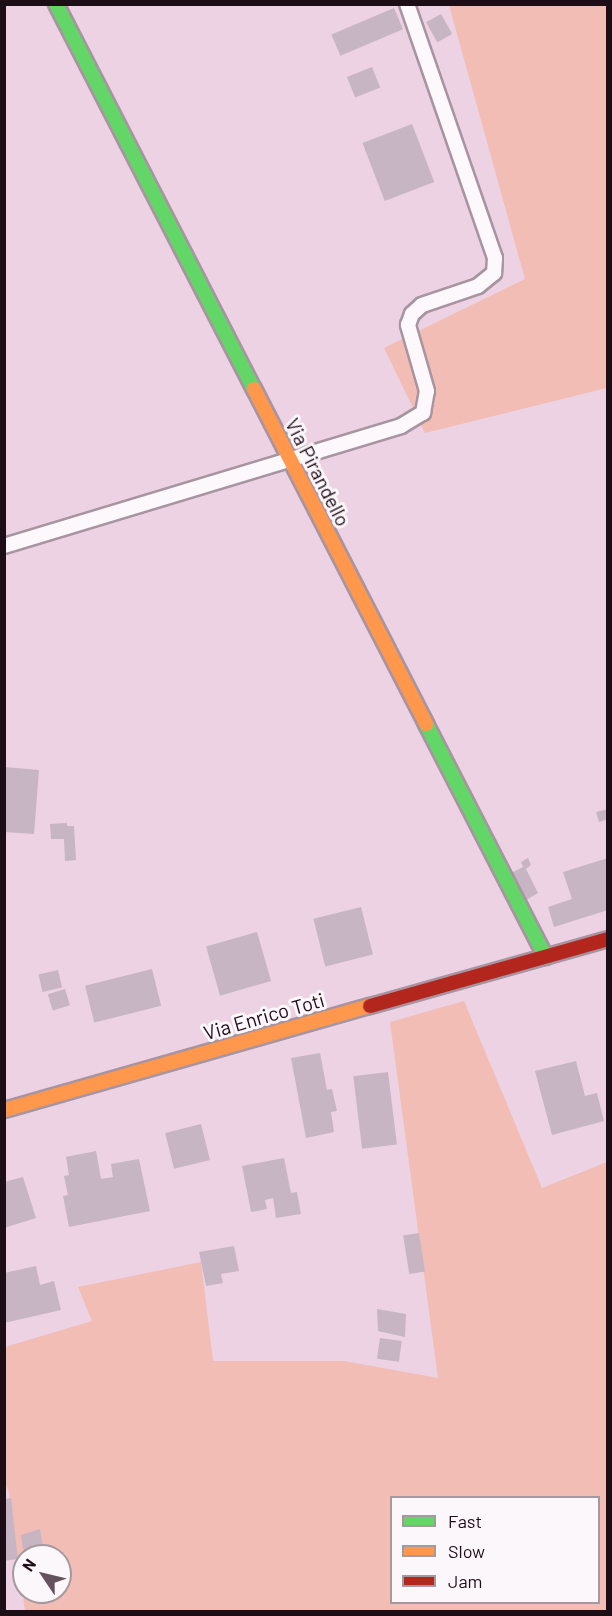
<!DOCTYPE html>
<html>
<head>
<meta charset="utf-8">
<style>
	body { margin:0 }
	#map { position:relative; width:612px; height:1616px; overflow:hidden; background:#ecd2e2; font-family:Barlow,sans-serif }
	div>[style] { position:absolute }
	.green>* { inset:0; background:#f2bdb5 }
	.building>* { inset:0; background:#c7b5c4; transform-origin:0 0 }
	.roads { filter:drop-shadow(2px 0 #a894a1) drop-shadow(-2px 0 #a894a1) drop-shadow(0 2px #a894a1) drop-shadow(0 -2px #a894a1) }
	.lane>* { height:14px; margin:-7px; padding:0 7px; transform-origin:7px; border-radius:7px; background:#fcf8fb }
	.fast>* { height:14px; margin:-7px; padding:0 7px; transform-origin:7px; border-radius:7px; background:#63d668 }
	.slow>* { height:14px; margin:-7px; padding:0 7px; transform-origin:7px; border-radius:7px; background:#ff974d }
	.jam>* { height:14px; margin:-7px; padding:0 7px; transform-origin:7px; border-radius:7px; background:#b3261e }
	span { translate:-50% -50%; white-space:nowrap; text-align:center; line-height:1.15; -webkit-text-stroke:6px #fcf7fa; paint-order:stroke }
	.street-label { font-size:20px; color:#1d0d17 }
	.frame { position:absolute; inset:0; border:6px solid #1d0d17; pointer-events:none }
	.legend { position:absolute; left:390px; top:1496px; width:210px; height:108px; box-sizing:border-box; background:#fcf7fa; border:2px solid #a3999f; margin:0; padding:8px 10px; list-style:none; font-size:18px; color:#1d0d17 }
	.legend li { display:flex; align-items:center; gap:12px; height:30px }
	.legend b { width:30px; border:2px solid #a3999f }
	.north { position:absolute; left:12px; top:1544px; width:60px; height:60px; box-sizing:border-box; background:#fcf7fa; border:2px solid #a3999f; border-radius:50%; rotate:305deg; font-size:16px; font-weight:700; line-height:24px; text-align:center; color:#1d0d17 }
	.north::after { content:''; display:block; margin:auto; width:21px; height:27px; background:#65525e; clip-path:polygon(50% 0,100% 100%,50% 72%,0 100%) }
</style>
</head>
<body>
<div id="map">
	<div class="green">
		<div style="clip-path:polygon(449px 5px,607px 5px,607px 388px,425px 433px,384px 348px,525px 279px)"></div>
		<div style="clip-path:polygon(evenodd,464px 1001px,542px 1188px,607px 1162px,607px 1611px,25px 1611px,9px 1492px,5px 1483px,5px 1347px,92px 1321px,78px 1287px,201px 1262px,213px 1361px,344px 1361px,438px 1378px,390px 1022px,464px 1001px,392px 1498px,598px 1498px,598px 1602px,392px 1602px,392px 1498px,464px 1001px,24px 1556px,60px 1556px,60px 1592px,24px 1592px,24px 1556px)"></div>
	</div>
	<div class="building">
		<div style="left:394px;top:8px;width:23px;height:68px;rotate:67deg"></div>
		<div style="left:441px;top:14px;width:23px;height:17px;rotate:61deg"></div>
		<div style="left:372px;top:67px;width:22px;height:27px;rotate:68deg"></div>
		<div style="left:412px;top:124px;width:62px;height:53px;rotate:69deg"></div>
		<div style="clip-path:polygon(4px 767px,39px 770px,34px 834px,4px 832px)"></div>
		<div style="clip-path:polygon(608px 809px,608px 819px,599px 822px,596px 812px)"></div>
		<div style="clip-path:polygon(67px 823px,67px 826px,74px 826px,76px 860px,65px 861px,64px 839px,51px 839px,50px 824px)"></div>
		<div style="clip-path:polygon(528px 858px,531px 865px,526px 869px,538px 893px,523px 902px,507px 875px,523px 867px,521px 862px)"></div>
		<div style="clip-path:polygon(608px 858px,608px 910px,554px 927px,548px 907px,572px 899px,563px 872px)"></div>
		<div style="left:361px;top:907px;width:49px;height:49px;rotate:76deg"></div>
		<div style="left:257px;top:932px;width:51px;height:53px;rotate:74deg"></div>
		<div style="left:152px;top:969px;width:38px;height:69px;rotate:76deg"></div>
		<div style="left:58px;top:970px;width:18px;height:20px;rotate:77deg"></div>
		<div style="left:65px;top:989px;width:17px;height:18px;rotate:73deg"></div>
		<div style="clip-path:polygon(320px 1053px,327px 1090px,332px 1089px,337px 1111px,331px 1112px,334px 1132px,306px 1138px,291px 1058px)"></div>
		<div style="clip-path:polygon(576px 1061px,585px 1096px,597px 1093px,604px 1121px,552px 1135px,535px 1071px)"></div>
		<div style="left:388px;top:1072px;width:73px;height:35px;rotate:83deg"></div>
		<div style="left:201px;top:1124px;width:37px;height:37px;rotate:76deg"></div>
		<div style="clip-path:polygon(96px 1151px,101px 1179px,113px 1177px,111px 1164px,139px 1159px,150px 1211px,69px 1227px,63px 1196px,68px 1195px,64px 1176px,69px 1175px,66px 1157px)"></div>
		<div style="clip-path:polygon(284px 1158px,291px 1193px,297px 1192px,301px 1214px,276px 1218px,273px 1198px,265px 1200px,267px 1209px,251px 1212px,242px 1166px)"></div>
		<div style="clip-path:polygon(23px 1177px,36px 1218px,4px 1228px,4px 1182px)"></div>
		<div style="left:419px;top:1233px;width:39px;height:16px;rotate:81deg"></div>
		<div style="clip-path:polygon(234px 1246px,239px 1271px,221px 1274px,223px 1283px,206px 1286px,199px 1252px)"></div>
		<div style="clip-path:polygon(36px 1266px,40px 1285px,54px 1281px,61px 1310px,4px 1323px,4px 1273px)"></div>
		<div style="clip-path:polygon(377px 1309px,406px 1314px,405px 1337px,378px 1331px)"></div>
		<div style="left:380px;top:1338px;width:22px;height:21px;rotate:8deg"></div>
		<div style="clip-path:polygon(11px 1498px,18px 1559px,4px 1561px,4px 1499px)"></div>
		<div style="clip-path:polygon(40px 1529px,43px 1547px,23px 1549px,21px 1535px)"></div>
	</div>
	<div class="roads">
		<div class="lane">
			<div style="left:4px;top:546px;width:415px;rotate:-16.8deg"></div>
			<div style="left:401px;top:426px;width:26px;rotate:-31deg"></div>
			<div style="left:423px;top:413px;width:22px;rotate:-80deg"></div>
			<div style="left:427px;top:391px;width:69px;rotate:-106.1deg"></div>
			<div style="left:408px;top:325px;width:12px;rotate:-70deg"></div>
			<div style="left:412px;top:314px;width:13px;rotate:-42deg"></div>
			<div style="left:422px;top:305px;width:59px;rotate:-18.7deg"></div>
			<div style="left:478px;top:286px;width:21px;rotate:-39deg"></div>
			<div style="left:494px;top:273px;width:15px;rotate:-86deg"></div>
			<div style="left:495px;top:258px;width:269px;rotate:-109.1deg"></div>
		</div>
		<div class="fast">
			<div style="left:56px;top:4px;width:433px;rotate:62.8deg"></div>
			<div style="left:426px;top:724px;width:262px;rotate:62.8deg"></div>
		</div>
		<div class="slow">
			<div style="left:254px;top:389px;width:377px;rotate:62.8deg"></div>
			<div style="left:4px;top:1110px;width:380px;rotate:-15.9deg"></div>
		</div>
		<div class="jam">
			<div style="left:370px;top:1006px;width:247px;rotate:-15.7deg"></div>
		</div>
	</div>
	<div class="street-label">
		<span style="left:318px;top:472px;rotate:63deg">Via Pirandello</span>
		<span style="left:264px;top:1016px;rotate:-16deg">Via Enrico Toti</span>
	</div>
	<div class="frame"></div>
	<ul class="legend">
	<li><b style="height:8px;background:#63d668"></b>Fast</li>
	<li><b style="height:8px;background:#ff974d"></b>Slow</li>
	<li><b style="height:8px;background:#b3261e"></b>Jam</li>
	</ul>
	<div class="north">N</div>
</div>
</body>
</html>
